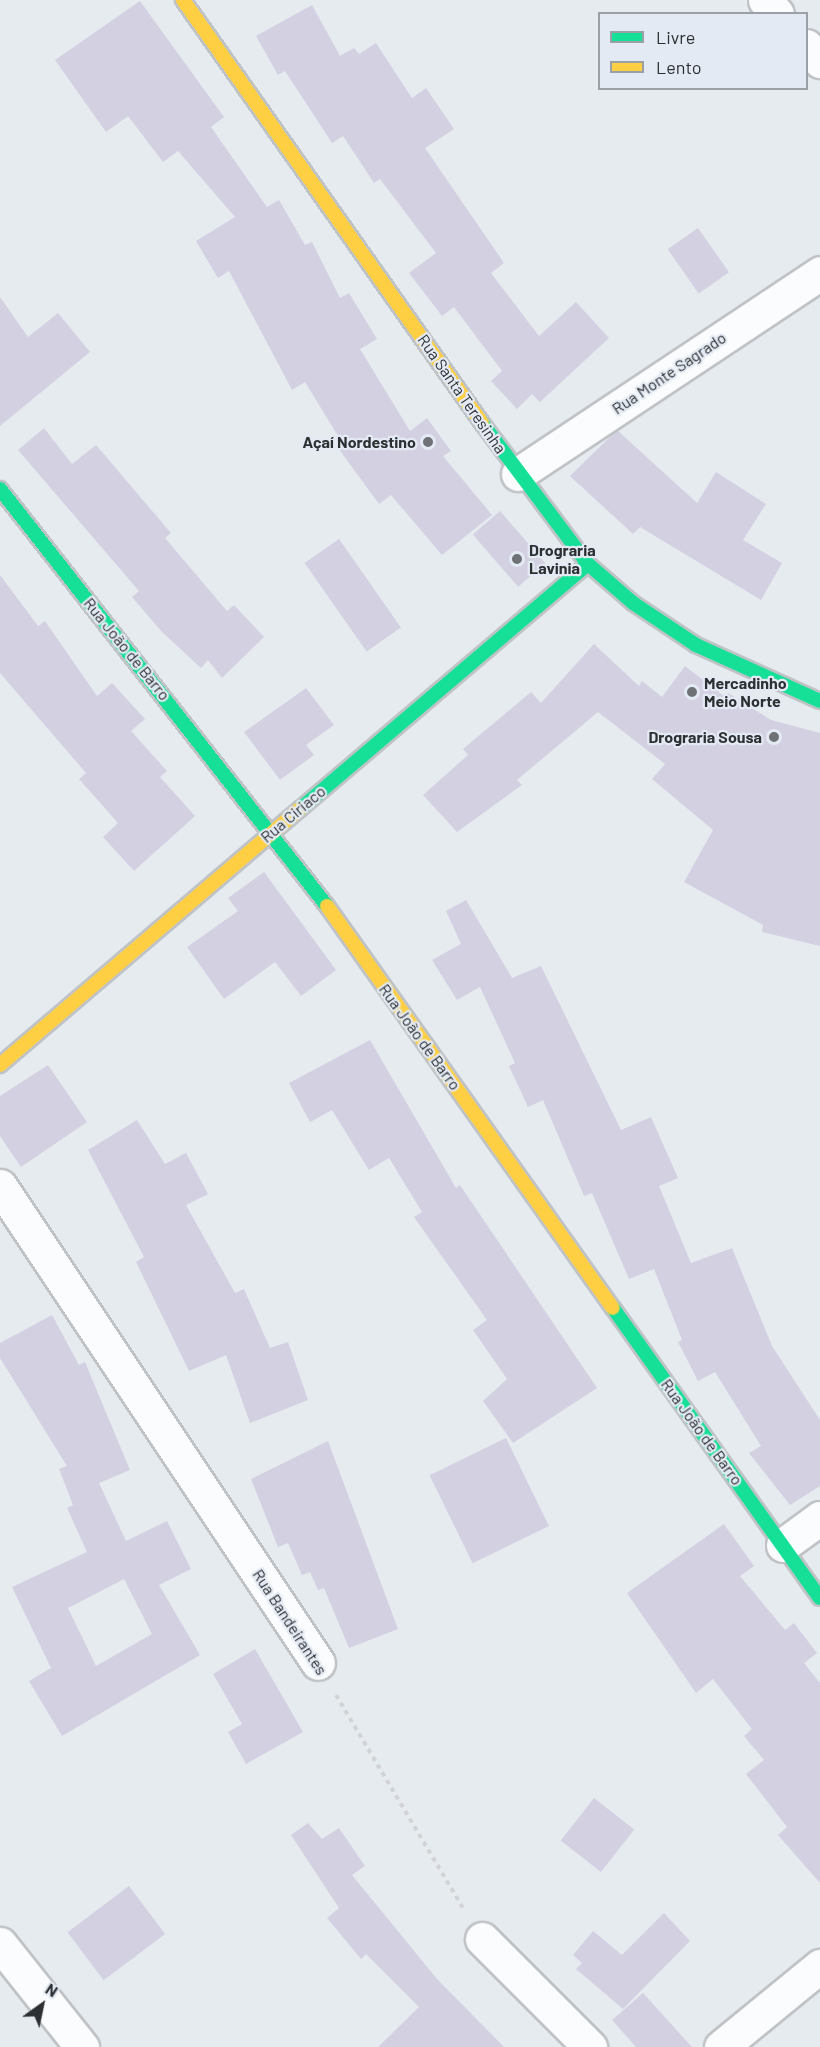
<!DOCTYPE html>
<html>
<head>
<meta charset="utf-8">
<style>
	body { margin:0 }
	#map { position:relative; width:820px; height:2047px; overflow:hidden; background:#e6ebf0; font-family:Barlow,sans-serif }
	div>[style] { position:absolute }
	.building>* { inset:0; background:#d3d0e2; transform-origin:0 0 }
	.path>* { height:4px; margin-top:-2px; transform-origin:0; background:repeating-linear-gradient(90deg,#d2d3d5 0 4.5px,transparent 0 9px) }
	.roads { filter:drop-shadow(2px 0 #c0c3c6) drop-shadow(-2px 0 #c0c3c6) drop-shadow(0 2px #c0c3c6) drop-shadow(0 -2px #c0c3c6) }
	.street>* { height:33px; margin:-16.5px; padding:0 16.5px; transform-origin:16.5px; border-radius:16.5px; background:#fbfcfd }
	.fast>* { height:14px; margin:-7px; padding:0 7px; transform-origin:7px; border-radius:7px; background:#16e098 }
	.slow>* { height:14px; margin:-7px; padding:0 7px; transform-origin:7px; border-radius:7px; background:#ffcf43 }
	.dots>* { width:16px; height:16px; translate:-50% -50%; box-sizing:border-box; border:3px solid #e3eaf3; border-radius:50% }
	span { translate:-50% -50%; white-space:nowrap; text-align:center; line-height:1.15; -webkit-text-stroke:4.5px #e3eaf3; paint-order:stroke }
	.street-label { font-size:16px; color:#2d3033 }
	.poi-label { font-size:16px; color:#2d3033; font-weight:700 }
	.right { translate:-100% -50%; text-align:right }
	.left { translate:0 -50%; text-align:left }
	.legend { position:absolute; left:598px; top:12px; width:210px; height:78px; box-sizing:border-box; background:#e3eaf3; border:2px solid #9aa0a6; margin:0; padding:8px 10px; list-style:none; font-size:18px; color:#2d3033 }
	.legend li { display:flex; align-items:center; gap:12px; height:30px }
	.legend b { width:30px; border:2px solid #9aa0a6 }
	.north { position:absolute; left:12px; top:1975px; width:60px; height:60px; -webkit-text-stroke:4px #e3eaf3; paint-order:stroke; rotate:33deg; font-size:16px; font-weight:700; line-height:24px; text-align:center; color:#2d3033 }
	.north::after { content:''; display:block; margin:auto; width:21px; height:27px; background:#2d3033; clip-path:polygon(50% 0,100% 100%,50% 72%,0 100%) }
</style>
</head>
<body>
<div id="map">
	<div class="building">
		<div style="clip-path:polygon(140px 1px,224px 117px,211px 127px,267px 207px,279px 200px,305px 245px,312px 242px,340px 298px,349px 293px,377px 339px,360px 349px,410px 431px,427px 418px,451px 451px,443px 456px,492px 515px,442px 555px,391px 495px,379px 504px,338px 448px,343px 444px,305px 382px,292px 390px,229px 271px,218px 278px,196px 241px,235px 217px,178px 151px,163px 162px,128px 116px,106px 132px,55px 60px)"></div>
		<div style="clip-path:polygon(312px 5px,340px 56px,354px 48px,359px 54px,376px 43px,412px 98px,426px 88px,454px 129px,425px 148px,504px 263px,491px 273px,539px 336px,576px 302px,609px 338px,540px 402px,532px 394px,517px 409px,491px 381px,502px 371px,454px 307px,442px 316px,409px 273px,436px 253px,380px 179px,374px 183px,343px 136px,332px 143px,285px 71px,278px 75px,256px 36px)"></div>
		<div style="left:698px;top:228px;width:54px;height:37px;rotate:55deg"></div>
		<div style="clip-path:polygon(0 297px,28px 337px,58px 313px,90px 352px,0 426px)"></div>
		<div style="clip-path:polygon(44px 428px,72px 464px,96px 445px,171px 533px,165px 538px,227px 611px,234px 605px,264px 637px,222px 678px,208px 660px,201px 668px,162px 632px,132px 597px,139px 591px,18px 450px)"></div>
		<div style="clip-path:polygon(617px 430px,697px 503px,716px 472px,766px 504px,743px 540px,782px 563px,761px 600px,640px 527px,633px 534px,570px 476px)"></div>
		<div style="left:500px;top:511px;width:69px;height:36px;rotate:49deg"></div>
		<div style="left:339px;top:539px;width:108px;height:42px;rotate:55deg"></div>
		<div style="clip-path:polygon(0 575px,38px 626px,45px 621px,97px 696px,112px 683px,145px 719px,131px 731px,167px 771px,160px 777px,195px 816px,134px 871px,103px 837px,118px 823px,79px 779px,86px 773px,0 673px)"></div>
		<div style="clip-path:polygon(594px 644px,639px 686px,642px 681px,662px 697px,685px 666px,725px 697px,728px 693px,771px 720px,820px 733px,820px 946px,762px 932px,763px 925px,684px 882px,713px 830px,652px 779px,665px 764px,598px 712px,517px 780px,522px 785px,457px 832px,423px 795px,468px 755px,463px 749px,531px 692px,541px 703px)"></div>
		<div style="clip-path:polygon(306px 688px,334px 725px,306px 745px,314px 755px,280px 780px,244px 732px)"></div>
		<div style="clip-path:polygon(264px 872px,336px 970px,301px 996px,275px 962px,224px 999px,187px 947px,238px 911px,228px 898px)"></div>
		<div style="clip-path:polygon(466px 900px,512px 978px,541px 966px,621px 1130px,651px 1117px,678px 1178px,659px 1186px,691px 1263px,732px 1248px,772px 1346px,820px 1420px,820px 1486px,790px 1505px,749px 1453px,761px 1446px,715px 1372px,698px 1381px,678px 1342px,682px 1340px,654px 1269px,629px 1279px,592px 1193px,584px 1196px,543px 1100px,528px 1107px,509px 1066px,515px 1063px,480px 987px,457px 1000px,432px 960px,461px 944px,446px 911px)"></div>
		<div style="clip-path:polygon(370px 1040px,456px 1188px,460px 1185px,597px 1388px,513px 1443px,483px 1401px,507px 1379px,473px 1330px,487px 1320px,414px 1217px,422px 1212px,389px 1158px,369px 1170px,332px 1110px,310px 1122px,289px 1083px)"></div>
		<div style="clip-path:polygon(48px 1065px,87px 1122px,21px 1167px,0 1136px,0 1096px)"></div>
		<div style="clip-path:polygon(137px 1120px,165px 1164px,186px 1153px,208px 1194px,186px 1205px,235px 1293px,244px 1289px,270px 1348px,288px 1342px,308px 1400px,250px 1423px,226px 1355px,189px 1371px,136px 1262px,144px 1257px,88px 1150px)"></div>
		<div style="clip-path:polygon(evenodd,52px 1315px,79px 1365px,85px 1362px,130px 1470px,99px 1483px,126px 1541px,167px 1521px,191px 1569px,159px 1585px,200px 1655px,62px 1736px,29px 1681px,51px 1668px,12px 1587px,87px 1552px,67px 1508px,73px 1505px,59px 1469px,67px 1466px,0 1358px,0 1343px,52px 1315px,124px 1579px,152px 1634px,96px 1666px,68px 1608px,124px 1579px)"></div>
		<div style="left:506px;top:1438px;width:98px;height:85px;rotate:64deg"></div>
		<div style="clip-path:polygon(328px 1441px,398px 1629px,349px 1648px,324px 1588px,318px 1590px,310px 1572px,302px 1575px,288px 1543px,278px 1547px,251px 1479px)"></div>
		<div style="clip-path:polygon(724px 1524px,754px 1566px,740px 1576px,785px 1630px,794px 1623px,817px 1653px,804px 1663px,820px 1683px,820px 1883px,778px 1835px,787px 1827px,746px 1774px,764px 1760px,744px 1736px,752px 1729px,713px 1679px,696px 1693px,627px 1593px)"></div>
		<div style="clip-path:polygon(255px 1649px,303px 1732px,246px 1764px,228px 1732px,242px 1724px,213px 1674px)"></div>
		<div style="left:594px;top:1798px;width:51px;height:54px;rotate:38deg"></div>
		<div style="clip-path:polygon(308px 1823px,322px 1839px,339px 1828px,365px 1866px,352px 1875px,437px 1979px,504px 2047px,378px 2047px,419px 2007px,366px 1954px,361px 1959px,327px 1918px,339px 1908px,291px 1835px)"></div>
		<div style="left:129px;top:1886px;width:60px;height:77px;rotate:53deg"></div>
		<div style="clip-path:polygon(664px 1913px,690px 1941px,623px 2009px,576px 1969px,582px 1963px,573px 1955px,593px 1931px,622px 1955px)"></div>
		<div style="clip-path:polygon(643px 1993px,692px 2047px,636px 2047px,612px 2020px)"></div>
	</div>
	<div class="path">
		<div style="left:336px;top:1695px;width:248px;rotate:59.2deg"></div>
	</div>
	<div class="roads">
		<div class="street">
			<div style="left:765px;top:0;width:18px;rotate:49deg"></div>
			<div style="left:806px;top:46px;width:21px;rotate:47deg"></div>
			<div style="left:518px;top:474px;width:363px;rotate:-33.6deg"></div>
			<div style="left:0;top:1186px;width:573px;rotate:56.31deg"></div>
			<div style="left:783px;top:1545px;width:46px;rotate:-36.1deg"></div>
			<div style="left:482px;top:1939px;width:153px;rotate:45deg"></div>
			<div style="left:0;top:1944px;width:132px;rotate:51.5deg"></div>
			<div style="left:721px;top:2047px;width:128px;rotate:-39.3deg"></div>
		</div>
		<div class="fast">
			<div style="left:482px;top:423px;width:176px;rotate:53.1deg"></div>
			<div style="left:588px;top:564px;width:60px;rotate:40.9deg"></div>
			<div style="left:633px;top:603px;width:76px;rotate:33.7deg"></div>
			<div style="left:696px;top:645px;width:136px;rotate:24.3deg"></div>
			<div style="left:0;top:489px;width:530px;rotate:51.9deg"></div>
			<div style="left:300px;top:809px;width:378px;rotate:-40.4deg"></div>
			<div style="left:613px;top:1308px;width:356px;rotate:54.5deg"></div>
		</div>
		<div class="slow">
			<div style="left:183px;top:0;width:518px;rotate:54.75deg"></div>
			<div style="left:327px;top:906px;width:493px;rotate:54.6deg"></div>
			<div style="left:0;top:1065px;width:394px;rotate:-40.5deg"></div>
		</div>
	</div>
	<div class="dots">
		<div style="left:428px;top:442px;background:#6e7175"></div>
		<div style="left:517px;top:559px;background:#6e7175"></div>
		<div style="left:692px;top:692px;background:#6e7175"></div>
		<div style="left:774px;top:737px;background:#6e7175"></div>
	</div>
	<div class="street-label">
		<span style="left:669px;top:373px;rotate:-34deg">Rua Monte Sagrado</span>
		<span style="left:462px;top:394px;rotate:55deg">Rua Santa Teresinha</span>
		<span style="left:127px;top:649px;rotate:51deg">Rua João de Barro</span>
		<span style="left:293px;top:814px;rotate:-40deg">Rua Ciriaco</span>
		<span style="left:420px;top:1037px;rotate:54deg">Rua João de Barro</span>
		<span style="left:702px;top:1432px;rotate:54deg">Rua João de Barro</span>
		<span style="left:290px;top:1622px;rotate:57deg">Rua Bandeirantes</span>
	</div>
	<div class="poi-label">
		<span class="right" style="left:416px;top:442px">Açaí Nordestino</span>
		<span class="left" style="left:529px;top:559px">Drograria<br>Lavinia</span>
		<span class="left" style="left:704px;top:692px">Mercadinho<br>Meio Norte</span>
		<span class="right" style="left:762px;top:737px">Drograria Sousa</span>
	</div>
	<ul class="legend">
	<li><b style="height:8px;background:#16e098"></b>Livre</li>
	<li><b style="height:8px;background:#ffcf43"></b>Lento</li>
	</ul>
	<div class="north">N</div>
</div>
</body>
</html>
